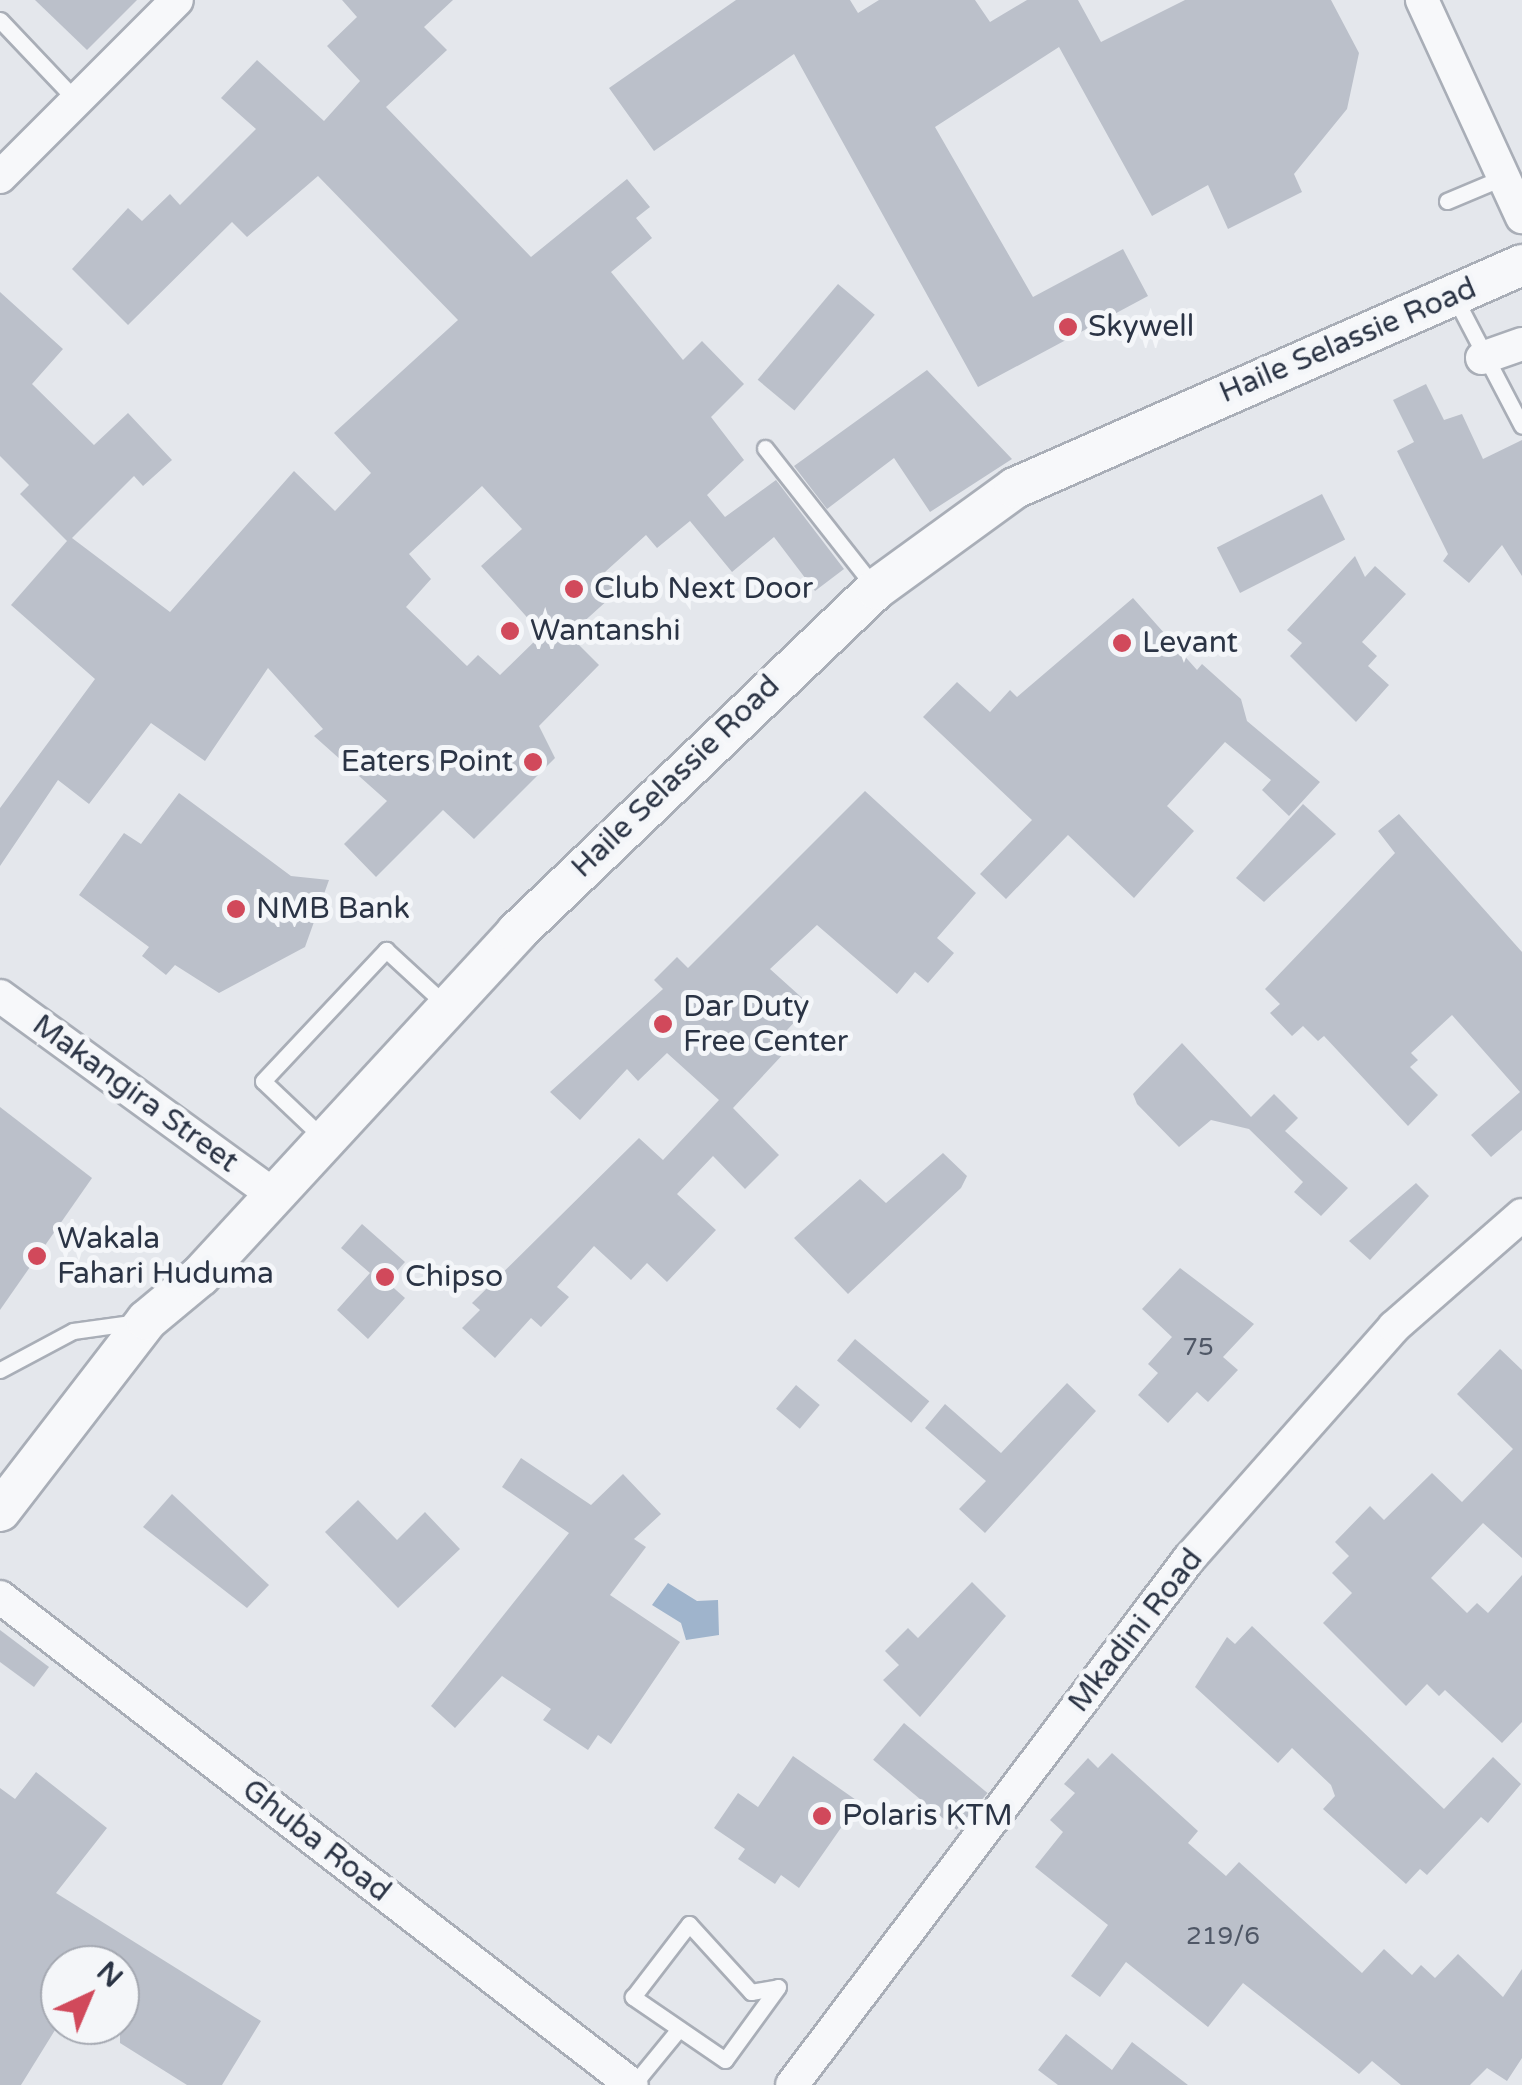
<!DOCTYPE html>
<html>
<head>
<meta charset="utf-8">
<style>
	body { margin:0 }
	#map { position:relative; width:1522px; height:2085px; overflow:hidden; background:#e4e7ec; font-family:"Varela Round",sans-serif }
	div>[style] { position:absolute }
	.water>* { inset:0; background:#9fb4cc }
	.building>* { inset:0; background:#bbc0ca; transform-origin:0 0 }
	.roads { filter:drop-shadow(2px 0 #a9aeb7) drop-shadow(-2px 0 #a9aeb7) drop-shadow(0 2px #a9aeb7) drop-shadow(0 -2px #a9aeb7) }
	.service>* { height:15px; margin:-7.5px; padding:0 7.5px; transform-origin:7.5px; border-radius:7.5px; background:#f7f8fa }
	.minor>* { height:32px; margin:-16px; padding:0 16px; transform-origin:16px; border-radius:16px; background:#f7f8fa }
	.tertiary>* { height:40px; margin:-20px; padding:0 20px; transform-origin:20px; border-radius:20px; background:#f7f8fa }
	.dots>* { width:28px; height:28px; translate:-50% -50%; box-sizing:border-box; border:5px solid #f4f6f9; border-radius:50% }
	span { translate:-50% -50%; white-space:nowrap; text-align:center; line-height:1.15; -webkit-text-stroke:10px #f4f6f9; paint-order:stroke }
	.number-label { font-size:25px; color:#4f5766 }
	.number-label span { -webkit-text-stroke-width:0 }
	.poi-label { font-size:30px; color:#2b3445 }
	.left { translate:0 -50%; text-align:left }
	.right { translate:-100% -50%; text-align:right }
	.street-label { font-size:30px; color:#2b3445 }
	.north { position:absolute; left:40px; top:1945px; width:100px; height:100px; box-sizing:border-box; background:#f4f6f9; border:2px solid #a4a8b1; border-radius:50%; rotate:44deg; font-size:28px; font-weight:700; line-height:40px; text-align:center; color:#2b3445 }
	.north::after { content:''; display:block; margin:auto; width:35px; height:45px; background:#d1495b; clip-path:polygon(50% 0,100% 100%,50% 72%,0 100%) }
</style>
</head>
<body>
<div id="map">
	<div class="water">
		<div style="clip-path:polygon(668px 1583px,697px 1601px,718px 1600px,719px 1635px,686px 1640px,681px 1623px,652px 1605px)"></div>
	</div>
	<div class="building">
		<div style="clip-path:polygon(35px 0,137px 0,87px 50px)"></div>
		<div style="clip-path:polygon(evenodd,342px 0,453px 0,424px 27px,447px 50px,386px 107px,531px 257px,627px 179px,650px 207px,636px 218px,652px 238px,611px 272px,683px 360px,702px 341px,744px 384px,711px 417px,744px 460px,707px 495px,725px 517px,776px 480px,844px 569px,815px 591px,774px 537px,732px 572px,690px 521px,657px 548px,646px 535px,605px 572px,620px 589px,569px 635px,599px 665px,539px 726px,555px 758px,474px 839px,443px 810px,376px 877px,344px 844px,387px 801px,314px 736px,323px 729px,268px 668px,205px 761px,151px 723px,89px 804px,58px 780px,0 866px,0 808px,95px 679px,11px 605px,67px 541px,20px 494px,29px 485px,0 456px,0 292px,63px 349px,32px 384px,94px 445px,128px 413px,172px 460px,143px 486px,134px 476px,72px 538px,170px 612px,294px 471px,335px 511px,371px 473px,334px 433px,458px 320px,318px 176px,247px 237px,232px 222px,128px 325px,72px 269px,128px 208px,142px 221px,170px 194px,180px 205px,256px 129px,221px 98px,257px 60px,324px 121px,360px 81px,327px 46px,357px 17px,342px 0,482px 486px,522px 529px,481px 566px,542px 634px,500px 675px,478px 655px,467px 666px,406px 607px,431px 579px,409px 554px,482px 486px)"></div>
		<div style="clip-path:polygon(736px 0,850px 0,858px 13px,879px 0,975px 0,990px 22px,1027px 0,1078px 0,1101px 42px,1185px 0,1331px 0,1359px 53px,1347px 109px,1294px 174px,1302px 192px,1228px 229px,1208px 185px,1152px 216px,1059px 47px,935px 127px,1033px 297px,1123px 249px,1148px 296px,978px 387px,794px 54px,654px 151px,609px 88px)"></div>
		<div style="left:838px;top:284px;width:48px;height:125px;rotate:40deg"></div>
		<div style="clip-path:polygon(927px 370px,1012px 459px,930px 512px,894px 458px,827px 509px,794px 466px)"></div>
		<div style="clip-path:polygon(1426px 384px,1444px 420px,1462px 414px,1483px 459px,1522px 440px,1522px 576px,1502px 545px,1469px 583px,1443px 561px,1448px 554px,1397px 451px,1414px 442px,1393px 400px)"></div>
		<div style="left:1322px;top:494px;width:51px;height:118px;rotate:63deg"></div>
		<div style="clip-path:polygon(1355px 556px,1365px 577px,1375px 566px,1406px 594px,1362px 642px,1377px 656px,1368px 666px,1389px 685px,1356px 722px,1290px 656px,1302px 643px,1287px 630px)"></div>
		<div style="clip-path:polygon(1133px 598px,1197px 670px,1202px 664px,1241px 699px,1247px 721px,1320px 782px,1289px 816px,1262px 790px,1271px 780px,1225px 742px,1167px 806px,1194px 831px,1134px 898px,1068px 835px,1006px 899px,980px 874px,1032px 820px,923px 717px,957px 682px,990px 712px,1010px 690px,1017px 697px)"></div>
		<div style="clip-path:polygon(865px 791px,976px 893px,937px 938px,954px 953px,928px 983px,915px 972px,897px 994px,817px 925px,770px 969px,810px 1005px,777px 1041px,787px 1050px,733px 1108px,779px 1155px,745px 1189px,713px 1156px,677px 1194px,716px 1230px,667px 1282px,647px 1263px,631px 1280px,594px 1246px,557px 1287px,569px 1297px,541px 1327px,531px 1318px,495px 1358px,462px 1328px,480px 1310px,472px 1303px,639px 1138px,663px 1160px,719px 1100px,667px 1053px,638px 1081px,627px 1069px,580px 1120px,550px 1092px,663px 989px,654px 980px,677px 957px,688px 968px)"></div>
		<div style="clip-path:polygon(179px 793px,291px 876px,329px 880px,305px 947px,219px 993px,175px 965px,166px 975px,142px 956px,149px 947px,79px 895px,124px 833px,141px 844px)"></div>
		<div style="clip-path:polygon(1303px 804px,1336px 834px,1264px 902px,1236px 878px)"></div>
		<div style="clip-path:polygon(1399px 814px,1522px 952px,1522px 1130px,1491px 1157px,1471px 1135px,1520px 1092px,1452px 1015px,1411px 1053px,1418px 1060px,1410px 1067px,1438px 1095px,1408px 1126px,1324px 1036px,1318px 1041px,1303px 1026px,1292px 1036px,1270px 1013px,1280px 1004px,1265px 989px,1395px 853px,1378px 831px)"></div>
		<div style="clip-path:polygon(1182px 1043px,1251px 1117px,1274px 1094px,1298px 1118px,1285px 1131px,1348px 1188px,1321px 1216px,1294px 1192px,1303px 1182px,1249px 1129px,1211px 1120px,1179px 1147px,1137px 1104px,1133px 1094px)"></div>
		<div style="clip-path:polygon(0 1107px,92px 1178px,0 1310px)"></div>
		<div style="clip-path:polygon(943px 1153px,967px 1176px,961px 1188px,848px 1294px,794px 1238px,860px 1179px,886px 1203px)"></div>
		<div style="clip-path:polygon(1416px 1183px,1429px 1196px,1370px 1260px,1349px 1241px)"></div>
		<div style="clip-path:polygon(362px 1224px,405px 1262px,387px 1282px,405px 1298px,368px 1339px,337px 1310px,370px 1273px,341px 1248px)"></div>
		<div style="clip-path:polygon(1180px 1268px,1254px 1324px,1223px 1357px,1238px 1370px,1208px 1402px,1197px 1392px,1168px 1423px,1138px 1395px,1158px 1373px,1148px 1364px,1172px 1337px,1142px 1309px)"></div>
		<div style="left:855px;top:1339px;width:97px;height:28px;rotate:40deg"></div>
		<div style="clip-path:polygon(1500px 1349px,1522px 1370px,1522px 1558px,1483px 1523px,1431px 1578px,1467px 1613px,1477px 1603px,1488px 1613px,1522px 1575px,1522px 1722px,1502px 1743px,1445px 1690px,1439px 1696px,1427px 1684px,1406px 1706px,1323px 1623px,1352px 1593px,1332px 1573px,1349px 1556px,1335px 1542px,1370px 1506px,1384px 1520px,1432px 1473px,1462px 1502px,1513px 1449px,1457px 1394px)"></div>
		<div style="clip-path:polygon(1067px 1383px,1096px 1411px,985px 1533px,959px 1509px,986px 1481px,925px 1428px,945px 1404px,1001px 1453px)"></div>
		<div style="left:796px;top:1385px;width:31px;height:31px;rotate:40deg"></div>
		<div style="clip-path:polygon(521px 1458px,591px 1505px,623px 1474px,661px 1514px,634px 1539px,646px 1547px,610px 1595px,680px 1642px,611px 1744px,598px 1735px,588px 1750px,543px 1720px,551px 1709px,502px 1676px,455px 1728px,431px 1706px,569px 1533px,502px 1487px)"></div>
		<div style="clip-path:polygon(172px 1494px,269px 1585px,247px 1608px,143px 1527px)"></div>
		<div style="clip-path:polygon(358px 1500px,397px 1540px,425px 1512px,460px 1549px,398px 1608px,325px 1532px)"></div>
		<div style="clip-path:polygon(972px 1582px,1006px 1616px,920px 1717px,883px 1680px,899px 1665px,885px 1651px,908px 1628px,918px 1638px)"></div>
		<div style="clip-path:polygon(1252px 1626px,1444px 1809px,1493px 1757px,1521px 1784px,1488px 1823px,1481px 1817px,1427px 1875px,1420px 1869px,1406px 1884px,1323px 1809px,1335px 1796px,1331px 1785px,1292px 1748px,1278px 1763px,1195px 1687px,1227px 1637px,1235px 1644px)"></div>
		<div style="clip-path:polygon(0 1630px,49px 1667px,34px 1687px,0 1662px)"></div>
		<div style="left:904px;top:1723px;width:109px;height:48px;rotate:40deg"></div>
		<div style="clip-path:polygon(1112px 1753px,1198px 1831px,1188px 1843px,1226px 1876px,1239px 1862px,1362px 1973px,1384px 1949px,1412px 1975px,1421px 1965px,1435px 1978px,1458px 1954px,1503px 1997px,1522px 1969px,1522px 2058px,1507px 2081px,1487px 2068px,1470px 2085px,1401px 2085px,1372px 2061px,1359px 2074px,1243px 1983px,1208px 2027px,1126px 1962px,1100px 1997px,1071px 1976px,1108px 1925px,1035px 1867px,1063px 1832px,1050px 1820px,1075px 1793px,1064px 1784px,1088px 1758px,1098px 1768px)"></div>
		<div style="clip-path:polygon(793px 1756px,859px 1802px,799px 1888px,781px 1875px,775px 1884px,738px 1859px,745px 1849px,714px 1828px,738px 1793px,758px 1807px)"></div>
		<div style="clip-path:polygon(36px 1772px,107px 1828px,56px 1893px,261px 2021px,222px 2085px,187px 2085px,120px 2043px,120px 1965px,60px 1965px,60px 2022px,21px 2085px,0 2085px,0 1788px,15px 1799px)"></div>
		<div style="clip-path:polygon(1066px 2034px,1112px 2070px,1132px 2042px,1188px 2085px,1058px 2085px,1038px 2070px)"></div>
	</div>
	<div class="roads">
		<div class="service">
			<div style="left:0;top:20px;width:110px;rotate:46.5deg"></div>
			<div style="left:1447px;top:201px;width:62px;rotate:-22.8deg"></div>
			<div style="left:1455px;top:298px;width:144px;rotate:62.4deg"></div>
			<div style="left:765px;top:448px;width:179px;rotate:51.8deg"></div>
			<div style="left:322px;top:1137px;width:81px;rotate:-136.5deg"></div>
			<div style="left:263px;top:1081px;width:180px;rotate:-46.8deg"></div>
			<div style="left:386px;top:950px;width:83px;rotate:42.6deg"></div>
			<div style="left:0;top:1370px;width:83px;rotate:-28.1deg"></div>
			<div style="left:73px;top:1331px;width:66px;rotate:-7.9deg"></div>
			<div style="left:689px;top:1924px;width:92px;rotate:47.6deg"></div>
			<div style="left:751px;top:1992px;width:27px;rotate:-10deg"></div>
			<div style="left:778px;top:1987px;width:90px;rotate:126deg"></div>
			<div style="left:725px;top:2060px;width:112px;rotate:-145.6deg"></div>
			<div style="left:633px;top:1997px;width:92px;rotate:-52.5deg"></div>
			<div style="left:633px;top:2085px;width:72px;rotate:-50.6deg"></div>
		</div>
		<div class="minor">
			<div style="left:1422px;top:0;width:239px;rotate:65.3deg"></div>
			<div style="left:0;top:177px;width:250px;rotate:-45deg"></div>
			<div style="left:1482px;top:358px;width:42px;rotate:-19.3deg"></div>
			<div style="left:0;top:996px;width:334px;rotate:36deg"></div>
			<div style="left:0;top:1597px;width:798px;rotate:37.67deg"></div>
			<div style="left:792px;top:2085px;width:658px;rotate:-52.97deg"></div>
			<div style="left:1188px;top:1560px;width:311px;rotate:-48.5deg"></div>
			<div style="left:1394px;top:1327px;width:170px;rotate:-41.2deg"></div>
		</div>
		<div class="tertiary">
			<div style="left:0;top:1511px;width:241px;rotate:-52.4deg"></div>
			<div style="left:147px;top:1320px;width:69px;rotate:-39.7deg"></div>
			<div style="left:200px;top:1276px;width:466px;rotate:-47.3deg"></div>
			<div style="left:516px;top:933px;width:498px;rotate:-43.7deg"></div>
			<div style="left:876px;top:589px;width:172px;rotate:-36deg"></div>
			<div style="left:1015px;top:488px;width:554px;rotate:-23.74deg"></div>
		</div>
	</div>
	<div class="dots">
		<div style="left:1068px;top:327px;background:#d1495b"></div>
		<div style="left:574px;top:589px;background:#d1495b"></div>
		<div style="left:510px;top:631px;background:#d1495b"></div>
		<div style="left:1122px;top:643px;background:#d1495b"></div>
		<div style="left:533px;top:762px;background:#d1495b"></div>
		<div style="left:236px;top:909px;background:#d1495b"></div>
		<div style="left:663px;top:1024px;background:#d1495b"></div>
		<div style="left:37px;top:1256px;background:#d1495b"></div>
		<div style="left:385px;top:1277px;background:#d1495b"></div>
		<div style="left:822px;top:1816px;background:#d1495b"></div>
	</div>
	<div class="number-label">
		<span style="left:1198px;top:1347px">75</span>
		<span style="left:1223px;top:1936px">219/6</span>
	</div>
	<div class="poi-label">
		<span class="left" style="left:1088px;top:327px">Skywell</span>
		<span class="left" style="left:594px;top:589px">Club Next Door</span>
		<span class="left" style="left:530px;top:631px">Wantanshi</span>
		<span class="left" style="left:1142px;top:643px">Levant</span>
		<span class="right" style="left:513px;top:762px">Eaters Point</span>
		<span class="left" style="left:256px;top:909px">NMB Bank</span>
		<span class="left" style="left:683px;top:1024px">Dar Duty<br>Free Center</span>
		<span class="left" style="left:57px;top:1256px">Wakala<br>Fahari Huduma</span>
		<span class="left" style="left:405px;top:1277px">Chipso</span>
		<span class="left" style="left:842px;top:1816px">Polaris KTM</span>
	</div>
	<div class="street-label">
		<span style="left:1348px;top:341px;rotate:-23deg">Haile Selassie Road</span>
		<span style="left:676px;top:777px;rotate:-44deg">Haile Selassie Road</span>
		<span style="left:135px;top:1094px;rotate:36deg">Makangira Street</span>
		<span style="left:1136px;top:1631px;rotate:-52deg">Mkadini Road</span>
		<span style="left:316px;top:1841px;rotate:38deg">Ghuba Road</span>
	</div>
	<div class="north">N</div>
</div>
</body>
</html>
